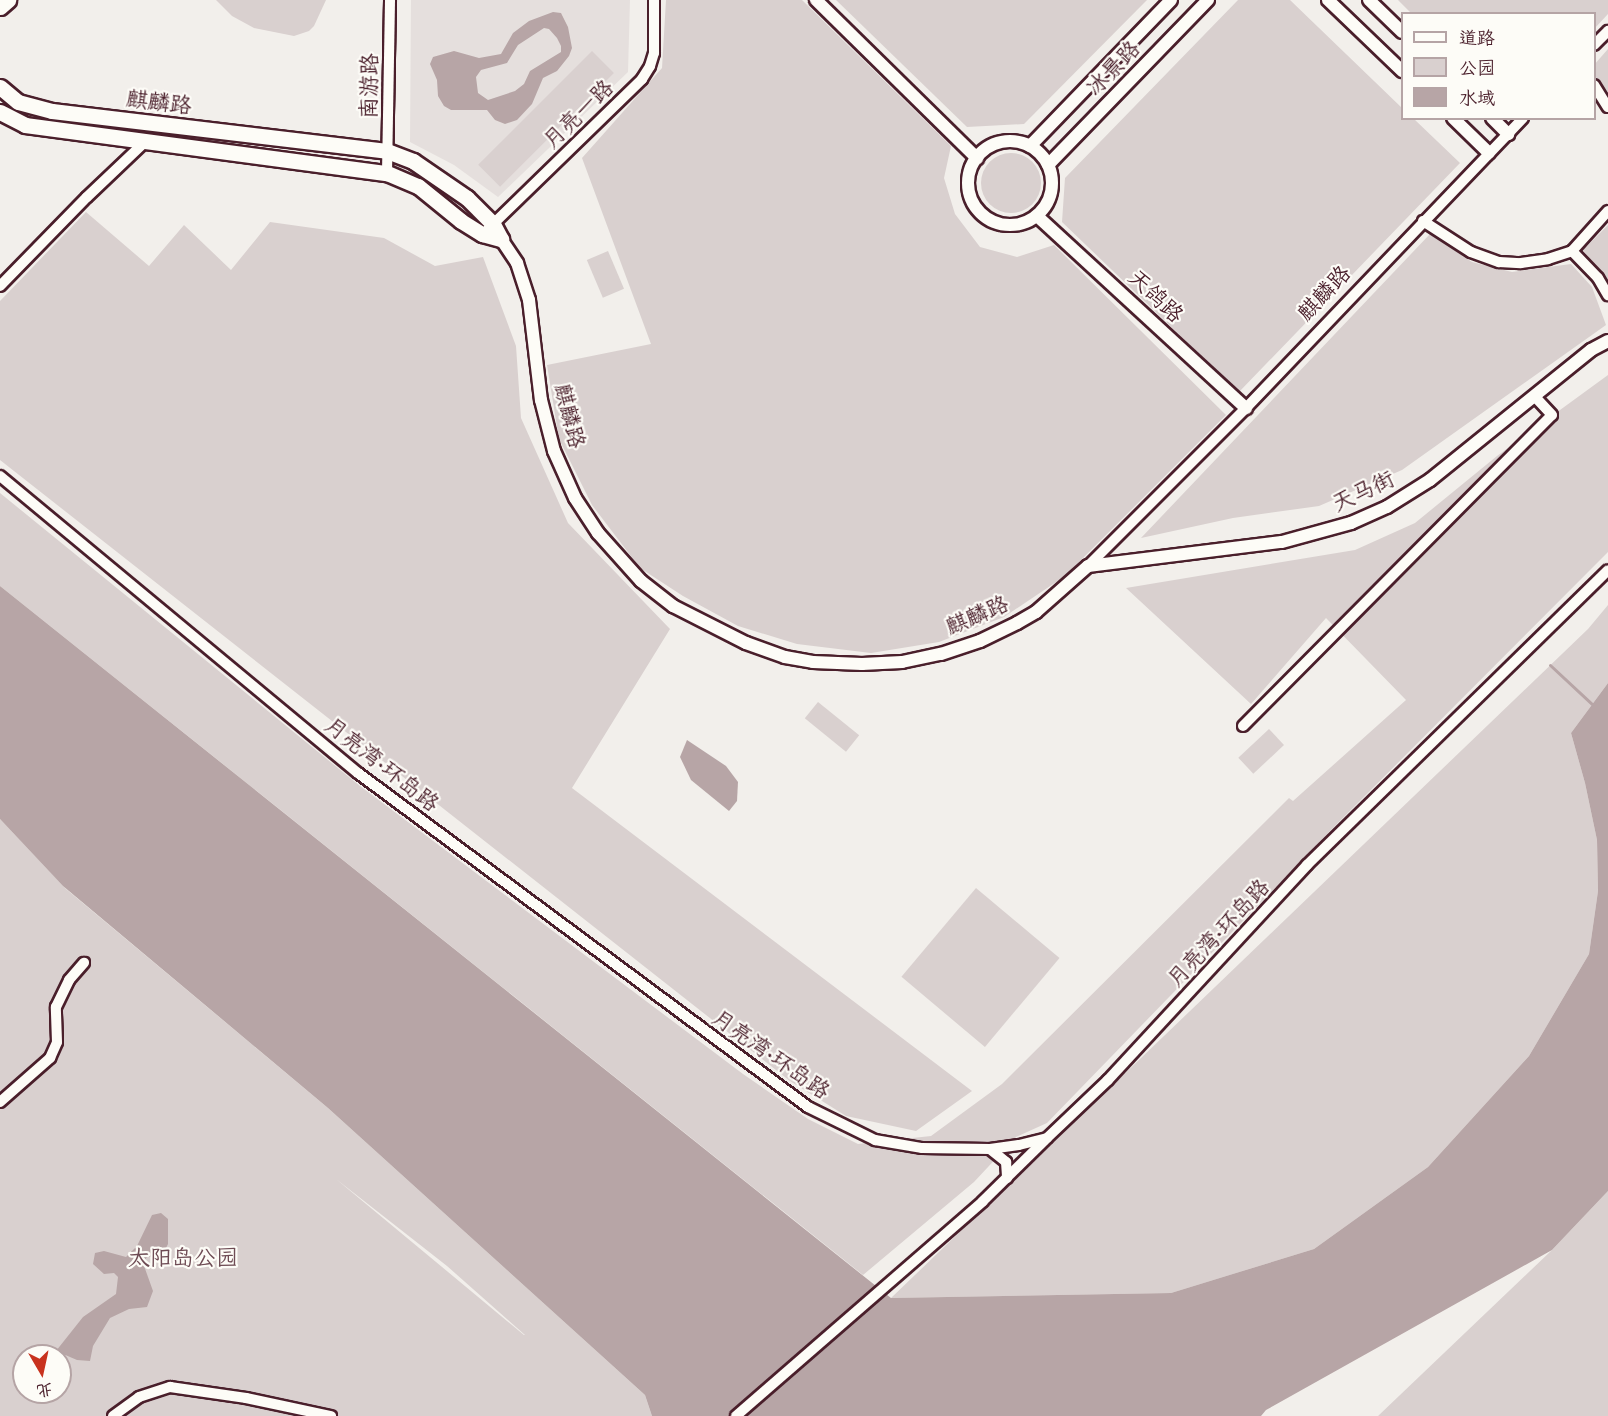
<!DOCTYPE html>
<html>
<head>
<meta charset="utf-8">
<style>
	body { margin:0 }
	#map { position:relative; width:1608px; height:1416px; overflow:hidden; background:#f2efeb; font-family:"Shantell Sans","LXGW WenKai TC",sans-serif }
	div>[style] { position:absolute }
	.built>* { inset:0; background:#e5dfdd }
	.green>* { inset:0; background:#d9d0cf; transform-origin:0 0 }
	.round { border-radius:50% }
	.water>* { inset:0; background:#b7a5a6 }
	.stream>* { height:3px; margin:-1.5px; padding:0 1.5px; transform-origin:1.5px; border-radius:1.5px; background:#b7a5a6 }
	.roads { filter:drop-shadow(2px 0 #4a1f2b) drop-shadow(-2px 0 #4a1f2b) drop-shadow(0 2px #4a1f2b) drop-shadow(0 -2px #4a1f2b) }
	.minor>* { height:10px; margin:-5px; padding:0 5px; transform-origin:5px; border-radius:5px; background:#fdfcf7 }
	.tertiary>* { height:12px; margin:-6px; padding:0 6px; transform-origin:6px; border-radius:6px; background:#fdfcf7 }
	.tertiary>.ring { margin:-6px; padding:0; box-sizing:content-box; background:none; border:12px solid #fdfcf7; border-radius:50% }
	.secondary>* { height:15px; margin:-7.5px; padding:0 7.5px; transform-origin:7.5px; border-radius:7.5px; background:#fdfcf7 }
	span { translate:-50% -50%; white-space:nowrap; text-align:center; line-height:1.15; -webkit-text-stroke:4.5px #fdfcf7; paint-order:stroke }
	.street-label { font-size:22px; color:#4a1f2b }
	.park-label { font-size:22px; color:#6e4b54 }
	.legend { position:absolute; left:1401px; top:12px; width:195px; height:108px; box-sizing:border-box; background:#fdfcf7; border:2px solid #b5a4a5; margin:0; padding:8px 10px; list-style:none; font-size:18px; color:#4a1f2b }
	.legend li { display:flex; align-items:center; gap:12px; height:30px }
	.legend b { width:30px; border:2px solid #b5a4a5 }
	.north { position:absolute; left:12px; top:1344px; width:60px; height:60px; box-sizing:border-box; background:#fdfcf7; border:2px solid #b5a4a5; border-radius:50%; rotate:171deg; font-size:16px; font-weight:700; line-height:24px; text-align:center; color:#4a1f2b }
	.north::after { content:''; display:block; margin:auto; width:21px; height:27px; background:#c8321e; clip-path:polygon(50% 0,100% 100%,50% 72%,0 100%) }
</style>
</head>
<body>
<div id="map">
	<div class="built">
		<div style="clip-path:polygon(411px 0,630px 0,628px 72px,498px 197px,454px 165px,410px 142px)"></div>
	</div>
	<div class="green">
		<div style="clip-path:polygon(216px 0,326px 0,314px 26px,309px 31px,294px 36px,254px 28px,232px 16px)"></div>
		<div style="clip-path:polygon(666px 0,802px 0,951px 146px,944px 178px,955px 214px,980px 247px,1017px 257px,1054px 245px,1226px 415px,1065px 576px,1004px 617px,939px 642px,871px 653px,797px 644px,738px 626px,683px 596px,640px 568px,592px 505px,559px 439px,547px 365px,651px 344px,582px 158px,662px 68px)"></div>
		<div style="clip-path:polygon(836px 0,1147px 0,1024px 124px,967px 127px)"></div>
		<div style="clip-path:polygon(1238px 0,1290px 0,1402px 108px,1402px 118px,1414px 119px,1460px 163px,1239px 392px,1062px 222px,1065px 178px)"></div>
		<div style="clip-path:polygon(1398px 0,1608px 0,1608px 14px,1595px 28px,1594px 14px,1411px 13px)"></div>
		<div style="clip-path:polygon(1608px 49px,1608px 92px,1595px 76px,1594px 65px)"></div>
		<div style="left:592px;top:51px;width:31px;height:161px;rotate:45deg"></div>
		<div class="round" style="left:981px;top:153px;width:60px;height:60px"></div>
		<div style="clip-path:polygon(86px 212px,149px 266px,184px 225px,231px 270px,270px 222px,384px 238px,435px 266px,483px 257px,516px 346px,521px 418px,568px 523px,670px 629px,572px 788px,972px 1091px,916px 1131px,846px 1116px,790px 1081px,0 460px,0 301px)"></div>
		<div style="clip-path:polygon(1608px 225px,1608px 282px,1583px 250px)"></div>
		<div style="clip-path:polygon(1430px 234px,1472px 262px,1512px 272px,1571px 264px,1592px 287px,1606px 325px,1402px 470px,1319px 506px,1233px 518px,1141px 538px)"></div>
		<div style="left:608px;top:251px;width:41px;height:23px;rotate:67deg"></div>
		<div style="clip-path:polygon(1608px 375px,1608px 552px,1329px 832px,1047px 1123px,1016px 1137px,974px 1182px,863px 1275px,0 586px,0 493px,360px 786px,743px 1074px,808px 1119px,858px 1144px,931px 1136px,1002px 1084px,1289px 798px,1293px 801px,1406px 700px,1326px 618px,1251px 704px,1126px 588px,1355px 550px,1415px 523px,1497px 456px)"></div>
		<div style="clip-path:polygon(1608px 605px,1608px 683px,1571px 733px,1585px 783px,1597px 840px,1598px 891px,1589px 954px,1529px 1056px,1428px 1167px,1314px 1249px,1171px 1293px,891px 1298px,1588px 629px)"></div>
		<div style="left:818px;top:702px;width:53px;height:21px;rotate:39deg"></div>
		<div style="left:1269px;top:729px;width:22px;height:42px;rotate:47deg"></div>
		<div style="clip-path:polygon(evenodd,0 819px,66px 889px,328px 1108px,645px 1395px,652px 1416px,0 1416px,0 819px,336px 1179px,447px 1266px,525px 1335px,524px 1335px,336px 1179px,0 819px,24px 1356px,60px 1356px,60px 1392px,24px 1392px,24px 1356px)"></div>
		<div style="left:976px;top:888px;width:109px;height:116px;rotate:40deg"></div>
		<div style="clip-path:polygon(1608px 1191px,1608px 1416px,1378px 1416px,1552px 1250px)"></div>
	</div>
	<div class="water">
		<div style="clip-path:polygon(evenodd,553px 12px,561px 13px,568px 27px,572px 48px,569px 56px,557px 71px,543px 78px,532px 104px,517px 120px,505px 124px,495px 120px,487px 110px,451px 110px,444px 106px,438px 96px,437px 80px,430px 64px,433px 57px,454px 51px,479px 58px,501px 54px,513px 33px,529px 21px,553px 12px,544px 28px,549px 29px,557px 38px,561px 46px,561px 52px,530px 71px,524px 84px,515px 91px,488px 100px,478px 93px,476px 77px,481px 70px,507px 63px,518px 45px,544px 28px)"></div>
		<div style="clip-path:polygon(0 586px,891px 1298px,1171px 1293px,1314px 1249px,1428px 1167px,1529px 1056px,1589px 954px,1598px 891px,1597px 840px,1585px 783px,1571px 733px,1608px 683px,1608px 1191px,1552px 1250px,1266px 1410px,1261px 1416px,652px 1416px,645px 1395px,328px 1108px,63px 886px,0 819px)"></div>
		<div style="clip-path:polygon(687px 740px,726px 766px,738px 782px,737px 801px,729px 811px,691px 780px,680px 757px)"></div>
		<div style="clip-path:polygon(161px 1213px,168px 1219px,168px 1244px,162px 1256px,147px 1257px,143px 1263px,153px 1291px,147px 1307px,129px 1309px,110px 1318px,93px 1346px,90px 1361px,77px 1360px,56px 1351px,83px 1317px,116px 1294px,118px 1277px,114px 1273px,104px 1274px,93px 1264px,95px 1253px,104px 1251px,126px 1257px,137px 1246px,152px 1215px)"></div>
	</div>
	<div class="stream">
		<div style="left:1550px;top:665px;width:57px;rotate:42.9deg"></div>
	</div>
	<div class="roads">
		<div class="minor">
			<div style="left:1594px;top:45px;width:20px;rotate:-45deg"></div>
			<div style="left:1594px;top:85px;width:26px;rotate:58deg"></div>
			<div style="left:387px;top:173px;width:173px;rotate:-89deg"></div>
			<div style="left:1423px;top:221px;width:57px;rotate:32.9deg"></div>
			<div style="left:1471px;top:252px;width:30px;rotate:20deg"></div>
			<div style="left:1499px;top:262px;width:22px;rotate:3deg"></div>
			<div style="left:1521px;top:263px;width:27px;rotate:-8deg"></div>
			<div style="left:1548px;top:259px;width:25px;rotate:-18deg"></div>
			<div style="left:1572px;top:251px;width:54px;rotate:-48deg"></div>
			<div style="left:488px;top:229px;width:215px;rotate:-44.2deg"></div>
			<div style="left:642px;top:79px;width:15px;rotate:-58deg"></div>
			<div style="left:650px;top:66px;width:14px;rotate:-73deg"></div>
			<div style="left:654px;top:53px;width:53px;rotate:-90deg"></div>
			<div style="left:1572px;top:251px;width:37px;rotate:46deg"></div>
			<div style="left:1598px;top:278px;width:20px;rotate:60deg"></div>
			<div style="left:0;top:286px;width:124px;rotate:-45.7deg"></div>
			<div style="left:87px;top:197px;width:81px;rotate:-43.5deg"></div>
			<div style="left:0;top:476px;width:465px;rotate:39.7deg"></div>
			<div style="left:358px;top:773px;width:560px;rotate:36.58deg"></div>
			<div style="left:808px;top:1107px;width:75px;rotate:26.2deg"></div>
			<div style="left:875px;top:1140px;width:48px;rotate:9.7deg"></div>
			<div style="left:922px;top:1148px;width:68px;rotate:0.8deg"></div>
			<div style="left:990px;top:1149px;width:29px;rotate:-8deg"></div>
			<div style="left:1019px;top:1145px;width:29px;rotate:-14deg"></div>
			<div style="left:1047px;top:1138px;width:84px;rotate:-43.6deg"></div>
			<div style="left:1108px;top:1080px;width:293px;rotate:-47.2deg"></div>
			<div style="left:1307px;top:865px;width:421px;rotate:-44.4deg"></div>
			<div style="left:1088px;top:566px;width:223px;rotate:-45deg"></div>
			<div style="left:1246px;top:408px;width:401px;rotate:-46.3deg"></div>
			<div style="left:1243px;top:726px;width:438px;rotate:-45.2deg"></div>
			<div style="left:1552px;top:415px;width:26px;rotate:-133deg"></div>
			<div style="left:0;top:1102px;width:67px;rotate:-41.3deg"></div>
			<div style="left:50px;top:1058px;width:17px;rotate:-66deg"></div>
			<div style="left:57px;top:1042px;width:35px;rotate:-92deg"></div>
			<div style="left:56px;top:1007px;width:30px;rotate:-64deg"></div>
			<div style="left:69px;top:980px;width:23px;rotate:-49deg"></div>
			<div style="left:990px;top:1149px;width:21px;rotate:39deg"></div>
			<div style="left:1006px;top:1162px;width:16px;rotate:86deg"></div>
			<div style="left:113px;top:1416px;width:32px;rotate:-36deg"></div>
			<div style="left:139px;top:1397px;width:33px;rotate:-18deg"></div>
			<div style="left:170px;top:1387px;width:77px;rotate:8.2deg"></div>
			<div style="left:246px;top:1398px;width:87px;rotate:12deg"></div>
			<div style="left:736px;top:1416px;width:327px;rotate:-41deg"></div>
			<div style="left:983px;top:1201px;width:87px;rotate:-44.5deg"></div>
		</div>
		<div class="tertiary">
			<div style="left:816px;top:0;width:226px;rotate:44.5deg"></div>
			<div style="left:1328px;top:0;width:103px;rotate:43.8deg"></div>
			<div style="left:1369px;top:0;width:46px;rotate:44.1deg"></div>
			<div style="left:1453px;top:118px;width:50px;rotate:44.2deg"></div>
			<div style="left:1492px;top:118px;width:23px;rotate:45deg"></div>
			<div class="ring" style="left:968px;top:141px;width:72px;height:72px"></div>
			<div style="left:1030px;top:146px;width:203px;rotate:-46deg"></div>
			<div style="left:1048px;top:165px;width:230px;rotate:-45.9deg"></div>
			<div style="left:1037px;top:216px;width:284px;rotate:42.6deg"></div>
			<div style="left:501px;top:239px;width:29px;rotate:56deg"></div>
			<div style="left:517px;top:263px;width:39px;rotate:72deg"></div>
			<div style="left:529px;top:300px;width:101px;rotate:83.2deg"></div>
			<div style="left:541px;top:400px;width:53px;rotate:75.7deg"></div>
			<div style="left:554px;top:451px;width:51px;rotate:65.9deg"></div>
			<div style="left:575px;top:498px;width:42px;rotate:56.7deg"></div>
			<div style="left:598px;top:533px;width:64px;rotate:48.1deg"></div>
			<div style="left:641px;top:581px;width:41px;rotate:38deg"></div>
			<div style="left:673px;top:606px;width:82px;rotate:26.9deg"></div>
			<div style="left:746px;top:643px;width:41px;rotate:19.7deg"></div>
			<div style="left:785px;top:657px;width:28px;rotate:10deg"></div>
			<div style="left:813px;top:662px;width:49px;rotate:2.3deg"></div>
			<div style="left:862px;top:664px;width:40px;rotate:-2.9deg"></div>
			<div style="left:902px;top:662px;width:40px;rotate:-12deg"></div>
			<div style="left:941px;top:654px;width:41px;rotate:-18.4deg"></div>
			<div style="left:980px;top:641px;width:41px;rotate:-25.9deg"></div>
			<div style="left:1017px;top:623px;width:22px;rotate:-30deg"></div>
			<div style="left:1036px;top:612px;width:69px;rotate:-41.5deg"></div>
			<div style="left:1088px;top:566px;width:195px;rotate:-7.1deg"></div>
			<div style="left:1282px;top:542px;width:72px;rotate:-15.4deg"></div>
			<div style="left:1351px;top:523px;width:39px;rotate:-24deg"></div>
			<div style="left:1387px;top:507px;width:51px;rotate:-32.1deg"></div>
			<div style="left:1430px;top:480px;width:207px;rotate:-38.9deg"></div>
			<div style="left:1591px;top:350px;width:19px;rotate:-28deg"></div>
		</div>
		<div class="secondary">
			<div style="left:0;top:7px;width:11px;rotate:-41deg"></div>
			<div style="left:0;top:87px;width:23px;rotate:40deg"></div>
			<div style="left:18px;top:102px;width:35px;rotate:15deg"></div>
			<div style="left:52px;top:111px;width:337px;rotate:6.8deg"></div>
			<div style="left:387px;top:151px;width:28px;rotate:21deg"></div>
			<div style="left:413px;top:161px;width:65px;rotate:34.4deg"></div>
			<div style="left:467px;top:198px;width:37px;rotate:45deg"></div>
			<div style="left:493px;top:224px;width:17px;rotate:62deg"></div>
			<div style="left:0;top:112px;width:28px;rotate:27deg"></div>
			<div style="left:25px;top:125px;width:365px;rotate:7.6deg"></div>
			<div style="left:387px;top:173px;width:34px;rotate:23deg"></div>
			<div style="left:418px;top:186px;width:55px;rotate:39.1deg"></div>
			<div style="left:461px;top:221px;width:25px;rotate:32deg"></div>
			<div style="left:482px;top:234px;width:20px;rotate:15deg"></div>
		</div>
	</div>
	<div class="street-label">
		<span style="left:1113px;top:68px;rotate:-46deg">冰景路</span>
		<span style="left:369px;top:86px;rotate:-89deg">南游路</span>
		<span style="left:159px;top:102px;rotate:7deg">麒麟路</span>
		<span style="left:578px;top:114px;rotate:-44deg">月亮一路</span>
		<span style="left:1324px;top:293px;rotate:-47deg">麒麟路</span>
		<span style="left:1156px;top:296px;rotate:43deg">天鸽路</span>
		<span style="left:570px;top:416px;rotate:76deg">麒麟路</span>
		<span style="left:1363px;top:491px;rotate:-25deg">天马街</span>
		<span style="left:977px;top:615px;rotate:-23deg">麒麟路</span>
		<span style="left:382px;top:764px;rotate:38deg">月亮湾·环岛路</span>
		<span style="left:1218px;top:933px;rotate:-47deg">月亮湾·环岛路</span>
		<span style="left:771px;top:1054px;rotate:35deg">月亮湾·环岛路</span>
	</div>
	<div class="park-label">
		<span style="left:183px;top:1258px">太阳岛公园</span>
	</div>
	<ul class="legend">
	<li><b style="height:8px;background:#fdfcf7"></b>道路</li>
	<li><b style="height:16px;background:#d9d0cf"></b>公园</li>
	<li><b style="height:16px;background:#b7a5a6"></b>水域</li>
	</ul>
	<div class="north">北</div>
</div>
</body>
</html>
